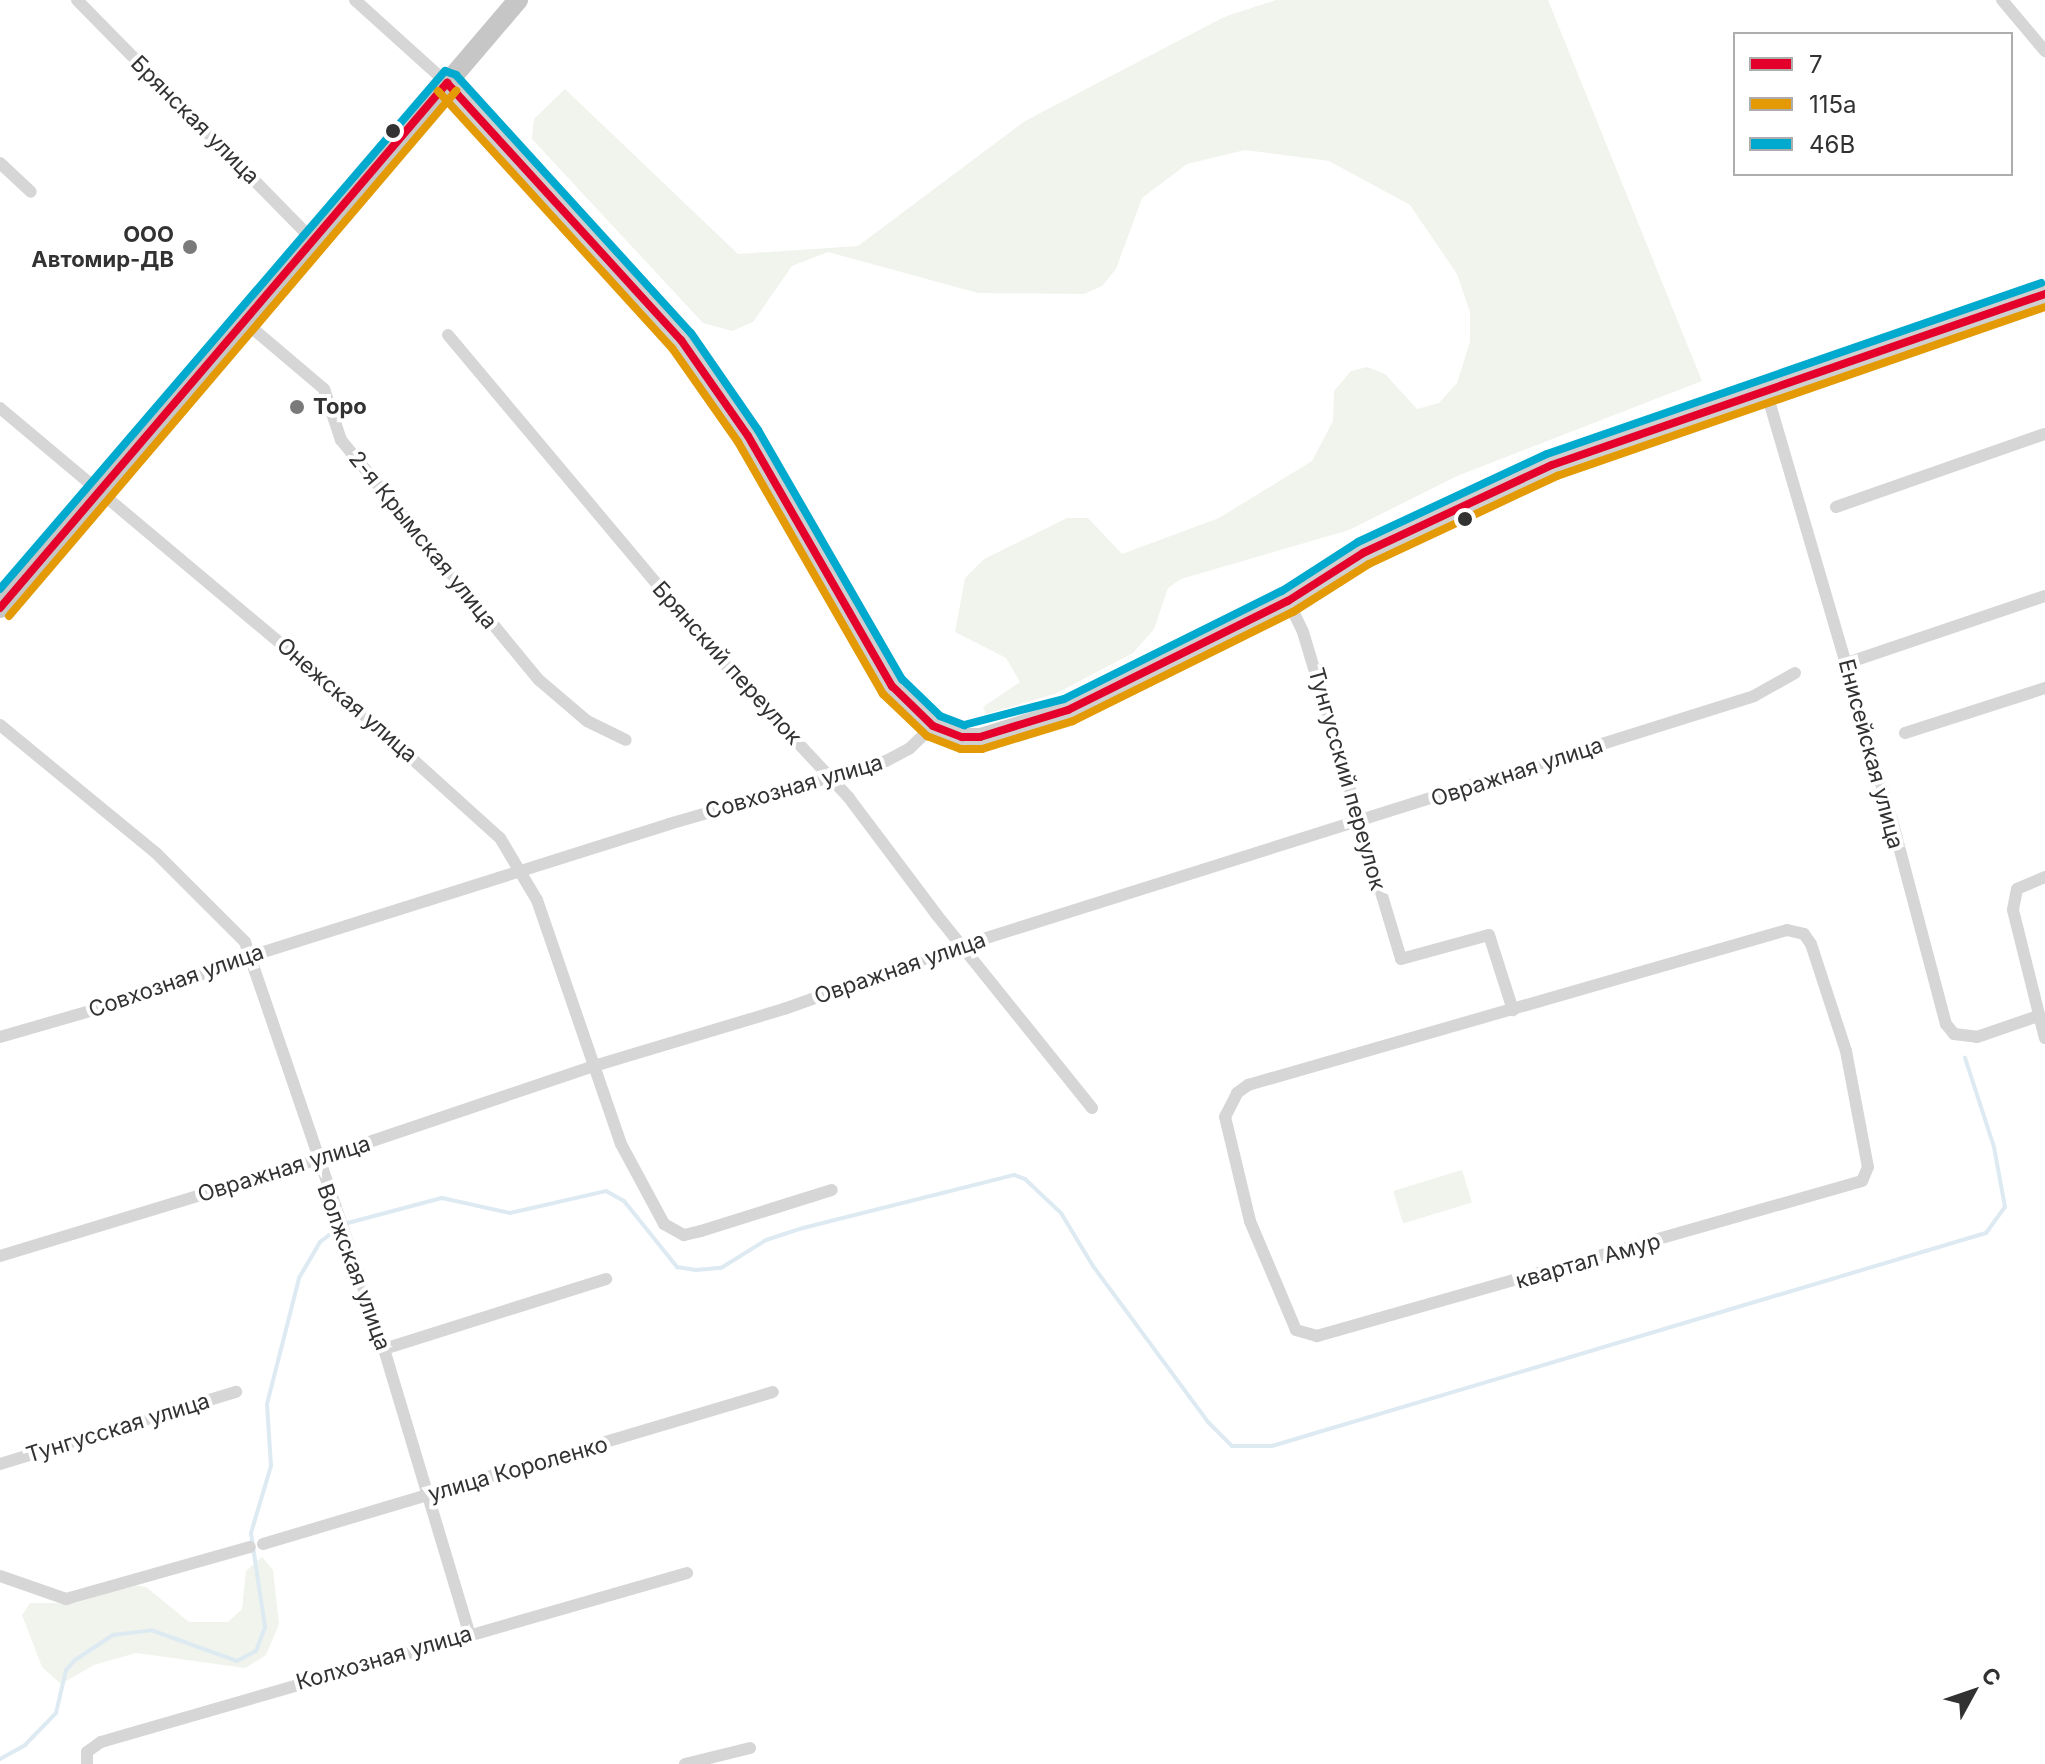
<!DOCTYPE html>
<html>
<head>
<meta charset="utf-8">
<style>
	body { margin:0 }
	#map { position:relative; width:2045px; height:1764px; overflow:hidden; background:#fff; font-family:Inter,sans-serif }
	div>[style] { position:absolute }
	.green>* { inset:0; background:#f1f4ed; transform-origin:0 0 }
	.stream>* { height:4px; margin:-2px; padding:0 2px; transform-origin:2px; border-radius:2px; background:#ddeaf2 }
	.minor>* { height:12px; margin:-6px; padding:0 6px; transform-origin:6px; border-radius:6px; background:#d6d6d6 }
	.secondary>* { height:18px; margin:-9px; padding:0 9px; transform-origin:9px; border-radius:9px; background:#cfcfcf }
	.trunk>* { height:20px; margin:-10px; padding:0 10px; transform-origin:10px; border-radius:10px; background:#c6c6c6 }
	.bus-1>* { height:8px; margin:-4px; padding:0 4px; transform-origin:4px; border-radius:4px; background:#e4002b }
	.bus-2>* { height:8px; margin:-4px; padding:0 4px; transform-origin:4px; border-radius:4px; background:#e39a05 }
	.bus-3>* { height:8px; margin:-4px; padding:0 4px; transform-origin:4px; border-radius:4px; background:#00a9ce }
	.dots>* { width:22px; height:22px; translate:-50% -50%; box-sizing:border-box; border:4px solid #fff; border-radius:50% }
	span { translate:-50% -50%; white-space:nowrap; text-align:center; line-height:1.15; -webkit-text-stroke:8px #fff; paint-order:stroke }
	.street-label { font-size:22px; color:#323232 }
	.poi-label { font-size:22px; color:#323232; font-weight:700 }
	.right { translate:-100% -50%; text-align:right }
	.left { translate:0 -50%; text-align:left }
	.legend { position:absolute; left:1733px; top:32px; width:280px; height:144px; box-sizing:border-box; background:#fff; border:2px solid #adadad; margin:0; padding:10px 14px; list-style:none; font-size:24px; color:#323232 }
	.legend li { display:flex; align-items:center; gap:16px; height:40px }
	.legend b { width:40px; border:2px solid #adadad }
	.north { position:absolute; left:1933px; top:1652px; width:80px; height:80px; -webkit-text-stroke:6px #fff; paint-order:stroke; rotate:50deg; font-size:22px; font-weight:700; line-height:32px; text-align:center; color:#323232 }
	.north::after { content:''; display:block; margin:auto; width:28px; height:36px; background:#323232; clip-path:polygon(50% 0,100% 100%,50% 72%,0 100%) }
</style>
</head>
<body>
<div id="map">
	<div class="green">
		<div style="clip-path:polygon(1276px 0,1548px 0,1702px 381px,1457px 476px,1349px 530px,1181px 579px,1168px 588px,1154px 629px,1133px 653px,1055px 694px,986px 714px,983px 707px,1020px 682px,1006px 658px,955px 632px,965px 578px,984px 559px,1067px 518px,1088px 518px,1122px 554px,1219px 518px,1312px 461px,1333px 421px,1334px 391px,1351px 371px,1367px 367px,1385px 374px,1417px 409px,1439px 403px,1457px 383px,1470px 342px,1470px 312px,1457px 274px,1410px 205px,1329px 161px,1245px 150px,1187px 164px,1142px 198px,1116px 269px,1102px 286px,1084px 294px,978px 293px,828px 252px,792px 266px,753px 322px,732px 331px,703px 323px,532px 139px,534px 119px,565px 89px,738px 254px,858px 246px,1025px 121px,1224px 17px)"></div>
		<div style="left:1462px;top:1170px;width:34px;height:72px;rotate:73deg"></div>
		<div style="clip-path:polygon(262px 1557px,273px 1570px,279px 1624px,266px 1655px,245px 1668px,136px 1653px,94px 1665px,61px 1684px,42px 1667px,22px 1615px,30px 1603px,76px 1603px,133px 1585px,146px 1587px,189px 1622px,228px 1622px,242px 1609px,246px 1571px)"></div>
	</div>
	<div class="stream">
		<div style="left:0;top:1759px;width:29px;rotate:-29deg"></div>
		<div style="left:25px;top:1745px;width:45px;rotate:-45.9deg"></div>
		<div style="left:56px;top:1713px;width:44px;rotate:-76.9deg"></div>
		<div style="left:66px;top:1670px;width:13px;rotate:-48deg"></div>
		<div style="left:75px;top:1660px;width:45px;rotate:-33.3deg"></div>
		<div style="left:113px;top:1635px;width:38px;rotate:-7deg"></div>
		<div style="left:151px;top:1630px;width:91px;rotate:19.8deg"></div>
		<div style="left:237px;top:1661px;width:21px;rotate:-28deg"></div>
		<div style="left:256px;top:1651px;width:26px;rotate:-69deg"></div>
		<div style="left:265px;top:1627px;width:95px;rotate:-98.5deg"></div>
		<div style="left:251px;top:1533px;width:70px;rotate:-73.4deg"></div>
		<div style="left:271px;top:1466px;width:62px;rotate:-93.7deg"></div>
		<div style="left:267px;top:1404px;width:130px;rotate:-75.7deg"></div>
		<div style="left:299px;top:1278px;width:42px;rotate:-59.7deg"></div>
		<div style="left:320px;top:1242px;width:30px;rotate:-37deg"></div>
		<div style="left:344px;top:1224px;width:101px;rotate:-14.9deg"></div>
		<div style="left:442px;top:1198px;width:70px;rotate:12.4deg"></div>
		<div style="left:510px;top:1213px;width:98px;rotate:-12.9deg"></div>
		<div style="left:606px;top:1191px;width:21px;rotate:29deg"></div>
		<div style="left:624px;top:1201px;width:85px;rotate:51.2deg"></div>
		<div style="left:677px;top:1267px;width:19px;rotate:9deg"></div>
		<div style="left:696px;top:1270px;width:25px;rotate:-5deg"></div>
		<div style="left:721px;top:1268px;width:53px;rotate:-31.9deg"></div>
		<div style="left:766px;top:1240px;width:39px;rotate:-18deg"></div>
		<div style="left:803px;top:1228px;width:218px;rotate:-14.1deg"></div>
		<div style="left:1014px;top:1175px;width:12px;rotate:20deg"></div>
		<div style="left:1025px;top:1179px;width:50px;rotate:43.4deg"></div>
		<div style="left:1061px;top:1213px;width:62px;rotate:58.9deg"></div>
		<div style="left:1093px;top:1266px;width:194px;rotate:53.6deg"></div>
		<div style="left:1208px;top:1422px;width:34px;rotate:45deg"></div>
		<div style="left:1232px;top:1446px;width:40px"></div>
		<div style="left:1272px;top:1446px;width:745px;rotate:-16.61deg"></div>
		<div style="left:1986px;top:1233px;width:32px;rotate:-54deg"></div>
		<div style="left:2005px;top:1207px;width:61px;rotate:-100.4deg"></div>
		<div style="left:1994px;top:1147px;width:94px;rotate:-108deg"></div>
	</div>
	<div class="minor">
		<div style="left:77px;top:0;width:337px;rotate:45.5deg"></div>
		<div style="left:355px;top:0;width:124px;rotate:42.1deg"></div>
		<div style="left:2002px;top:0;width:67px;rotate:49.9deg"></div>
		<div style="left:0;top:163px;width:42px;rotate:43.1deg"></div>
		<div style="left:245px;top:322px;width:104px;rotate:40.3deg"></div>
		<div style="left:324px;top:389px;width:54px;rotate:71.6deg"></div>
		<div style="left:341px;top:440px;width:311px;rotate:50.5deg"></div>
		<div style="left:539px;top:680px;width:63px;rotate:40.5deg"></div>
		<div style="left:587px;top:721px;width:43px;rotate:26deg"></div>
		<div style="left:448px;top:335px;width:423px;rotate:50deg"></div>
		<div style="left:720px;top:659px;width:190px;rotate:47.1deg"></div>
		<div style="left:849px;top:798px;width:145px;rotate:53.1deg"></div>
		<div style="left:936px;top:914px;width:249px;rotate:51.2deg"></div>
		<div style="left:1765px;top:387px;width:451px;rotate:73.7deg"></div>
		<div style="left:1892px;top:820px;width:211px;rotate:75.2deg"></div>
		<div style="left:1946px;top:1024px;width:13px;rotate:51deg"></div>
		<div style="left:1954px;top:1034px;width:23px;rotate:7deg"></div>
		<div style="left:1977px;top:1037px;width:65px;rotate:-19deg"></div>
		<div style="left:0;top:408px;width:439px;rotate:40deg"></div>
		<div style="left:336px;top:690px;width:221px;rotate:42.1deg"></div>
		<div style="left:500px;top:838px;width:72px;rotate:59.2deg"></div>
		<div style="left:537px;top:900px;width:258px;rotate:71deg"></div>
		<div style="left:621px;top:1144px;width:91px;rotate:61.7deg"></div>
		<div style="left:664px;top:1224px;width:23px;rotate:29deg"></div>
		<div style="left:684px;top:1235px;width:17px;rotate:-13deg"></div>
		<div style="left:701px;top:1231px;width:137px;rotate:-17.4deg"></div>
		<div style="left:1836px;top:507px;width:221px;rotate:-19.3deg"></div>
		<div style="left:1288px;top:601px;width:34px;rotate:64deg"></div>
		<div style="left:1303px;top:632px;width:341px;rotate:73.3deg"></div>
		<div style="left:1401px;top:959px;width:91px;rotate:-15.3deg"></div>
		<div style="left:1489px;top:935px;width:79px;rotate:72.3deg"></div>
		<div style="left:1847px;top:663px;width:209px;rotate:-18.7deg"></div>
		<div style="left:0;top:725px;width:202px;rotate:39.4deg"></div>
		<div style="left:156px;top:853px;width:126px;rotate:45deg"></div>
		<div style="left:245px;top:942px;width:430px;rotate:71.1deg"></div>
		<div style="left:384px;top:1349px;width:295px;rotate:73.3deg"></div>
		<div style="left:1905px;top:733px;width:147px;rotate:-17.8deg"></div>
		<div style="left:2045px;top:877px;width:30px;rotate:157deg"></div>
		<div style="left:2017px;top:889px;width:21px;rotate:101deg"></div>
		<div style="left:2013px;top:910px;width:132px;rotate:76deg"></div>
		<div style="left:1787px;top:930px;width:17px;rotate:13deg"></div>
		<div style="left:1804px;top:934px;width:12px;rotate:55deg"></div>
		<div style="left:1811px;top:944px;width:113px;rotate:71.9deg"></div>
		<div style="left:1846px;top:1051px;width:118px;rotate:79.3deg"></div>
		<div style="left:1868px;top:1167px;width:15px;rotate:113deg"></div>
		<div style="left:1862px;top:1181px;width:567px;rotate:164.12deg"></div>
		<div style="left:1317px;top:1336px;width:22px;rotate:-164deg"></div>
		<div style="left:1296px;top:1330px;width:118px;rotate:-112.9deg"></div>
		<div style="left:1250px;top:1221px;width:107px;rotate:-103.5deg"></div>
		<div style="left:1225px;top:1117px;width:27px;rotate:-63deg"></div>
		<div style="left:1237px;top:1093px;width:14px;rotate:-36deg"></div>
		<div style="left:1248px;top:1085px;width:561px;rotate:-16.04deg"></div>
		<div style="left:0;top:1037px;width:155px;rotate:-16.1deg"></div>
		<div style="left:149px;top:994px;width:109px;rotate:-20.4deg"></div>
		<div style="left:251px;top:956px;width:438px;rotate:-17.5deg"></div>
		<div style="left:669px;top:824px;width:226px;rotate:-16.2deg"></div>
		<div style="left:886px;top:761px;width:26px;rotate:-28deg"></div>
		<div style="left:909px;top:749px;width:33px;rotate:-44deg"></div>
		<div style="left:0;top:1256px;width:330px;rotate:-16.9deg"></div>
		<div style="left:316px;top:1160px;width:293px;rotate:-18.7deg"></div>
		<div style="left:594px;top:1066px;width:198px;rotate:-16.7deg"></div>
		<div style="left:784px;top:1009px;width:191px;rotate:-19.6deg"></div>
		<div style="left:964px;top:945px;width:828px;rotate:-17.49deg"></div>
		<div style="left:1754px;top:696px;width:47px;rotate:-29.3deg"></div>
		<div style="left:384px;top:1349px;width:233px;rotate:-17.5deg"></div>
		<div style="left:0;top:1464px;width:247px;rotate:-17deg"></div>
		<div style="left:263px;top:1544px;width:532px;rotate:-16.6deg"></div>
		<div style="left:0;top:1576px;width:70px;rotate:19.2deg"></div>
		<div style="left:66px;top:1599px;width:191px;rotate:-15.8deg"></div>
		<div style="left:87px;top:1764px;width:12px;rotate:-90deg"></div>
		<div style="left:87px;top:1752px;width:17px;rotate:-36deg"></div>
		<div style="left:101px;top:1742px;width:610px;rotate:-16.09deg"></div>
		<div style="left:685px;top:1764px;width:67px;rotate:-13.8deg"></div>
	</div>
	<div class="secondary">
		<div style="left:447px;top:83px;width:348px;rotate:47.7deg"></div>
		<div style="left:681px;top:340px;width:117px;rotate:55.1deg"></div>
		<div style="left:748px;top:436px;width:289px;rotate:60.1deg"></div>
		<div style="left:892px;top:686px;width:57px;rotate:44.3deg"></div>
		<div style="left:933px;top:726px;width:31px;rotate:21deg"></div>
		<div style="left:962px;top:737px;width:18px"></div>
		<div style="left:980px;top:737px;width:92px;rotate:-17.1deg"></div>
		<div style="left:1068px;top:710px;width:246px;rotate:-26.4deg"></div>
		<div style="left:1288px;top:601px;width:89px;rotate:-32.6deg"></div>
		<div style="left:1363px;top:553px;width:208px;rotate:-25deg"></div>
		<div style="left:1552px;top:465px;width:522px;rotate:-19.13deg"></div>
	</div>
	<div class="trunk">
		<div style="left:0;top:608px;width:799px;rotate:-49.57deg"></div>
	</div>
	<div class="bus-1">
		<div style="left:447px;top:83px;width:348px;rotate:47.7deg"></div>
		<div style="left:681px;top:340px;width:117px;rotate:55.1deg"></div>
		<div style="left:748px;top:436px;width:289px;rotate:60.1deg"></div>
		<div style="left:892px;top:686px;width:57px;rotate:44.3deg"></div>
		<div style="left:933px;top:726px;width:31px;rotate:21deg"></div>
		<div style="left:962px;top:737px;width:18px"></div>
		<div style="left:980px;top:737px;width:92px;rotate:-17.1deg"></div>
		<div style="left:1068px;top:710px;width:246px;rotate:-26.4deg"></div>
		<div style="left:1288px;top:601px;width:89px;rotate:-32.6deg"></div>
		<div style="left:1363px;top:553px;width:208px;rotate:-25deg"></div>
		<div style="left:1552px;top:465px;width:522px;rotate:-19.13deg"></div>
		<div style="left:0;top:608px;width:690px;rotate:-49.59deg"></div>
	</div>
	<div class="bus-2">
		<div style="left:438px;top:91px;width:348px;rotate:47.7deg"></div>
		<div style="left:672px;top:348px;width:115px;rotate:54.9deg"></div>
		<div style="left:738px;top:442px;width:291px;rotate:60.1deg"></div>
		<div style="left:883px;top:694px;width:61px;rotate:43.7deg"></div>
		<div style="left:927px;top:736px;width:36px;rotate:21deg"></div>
		<div style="left:961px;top:749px;width:21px"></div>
		<div style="left:982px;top:749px;width:95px;rotate:-17.1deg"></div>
		<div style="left:1073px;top:721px;width:246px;rotate:-26.4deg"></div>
		<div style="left:1293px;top:612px;width:90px;rotate:-32.3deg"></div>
		<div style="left:1369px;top:564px;width:208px;rotate:-25.1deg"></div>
		<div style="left:1557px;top:476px;width:516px;rotate:-19.1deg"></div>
		<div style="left:9px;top:616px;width:690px;rotate:-49.59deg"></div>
	</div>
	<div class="bus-3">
		<div style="left:0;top:589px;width:683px;rotate:-49.34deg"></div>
		<div style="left:445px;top:71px;width:12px;rotate:20deg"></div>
		<div style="left:456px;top:75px;width:349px;rotate:47.7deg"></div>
		<div style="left:691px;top:333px;width:118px;rotate:55.4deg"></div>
		<div style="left:758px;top:430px;width:288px;rotate:60deg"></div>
		<div style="left:902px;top:679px;width:53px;rotate:44.2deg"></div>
		<div style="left:940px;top:716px;width:26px;rotate:21deg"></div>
		<div style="left:964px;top:725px;width:103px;rotate:-14.6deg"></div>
		<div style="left:1064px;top:699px;width:243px;rotate:-26.4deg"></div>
		<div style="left:1282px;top:591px;width:90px;rotate:-32.8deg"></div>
		<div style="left:1358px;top:542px;width:208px;rotate:-25deg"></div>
		<div style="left:1547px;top:454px;width:523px;rotate:-19.09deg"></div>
	</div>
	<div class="dots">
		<div style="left:393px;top:131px;background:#323232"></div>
		<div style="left:190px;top:247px;background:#7a7a7a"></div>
		<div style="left:297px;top:407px;background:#7a7a7a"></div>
		<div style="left:1465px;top:519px;background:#323232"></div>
	</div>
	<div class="street-label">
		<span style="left:195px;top:120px;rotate:45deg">Брянская улица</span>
		<span style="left:423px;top:540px;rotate:51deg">2-я Крымская улица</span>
		<span style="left:727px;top:663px;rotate:48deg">Брянский переулок</span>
		<span style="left:347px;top:700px;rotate:41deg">Онежская улица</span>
		<span style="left:1871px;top:754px;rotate:75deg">Енисейская улица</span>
		<span style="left:1517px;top:772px;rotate:-18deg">Овражная улица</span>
		<span style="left:1347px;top:779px;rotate:74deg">Тунгусский переулок</span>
		<span style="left:794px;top:787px;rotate:-16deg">Совхозная улица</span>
		<span style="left:900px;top:968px;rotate:-19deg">Овражная улица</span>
		<span style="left:176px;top:981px;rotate:-19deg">Совхозная улица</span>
		<span style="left:284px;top:1169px;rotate:-17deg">Овражная улица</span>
		<span style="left:1588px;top:1261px;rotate:-16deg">квартал Амур</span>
		<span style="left:354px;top:1267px;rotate:70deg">Волжская улица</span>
		<span style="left:118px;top:1428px;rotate:-17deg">Тунгусская улица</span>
		<span style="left:518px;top:1469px;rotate:-16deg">улица Короленко</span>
		<span style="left:384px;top:1658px;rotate:-16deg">Колхозная улица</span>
	</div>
	<div class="poi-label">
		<span class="right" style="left:174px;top:247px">ООО<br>Автомир-ДВ</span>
		<span class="left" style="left:313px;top:407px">Торо</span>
	</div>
	<ul class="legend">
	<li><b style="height:10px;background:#e4002b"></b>7</li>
	<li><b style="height:10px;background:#e39a05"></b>115а</li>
	<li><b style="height:10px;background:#00a9ce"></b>46В</li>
	</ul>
	<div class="north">С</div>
</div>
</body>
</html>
